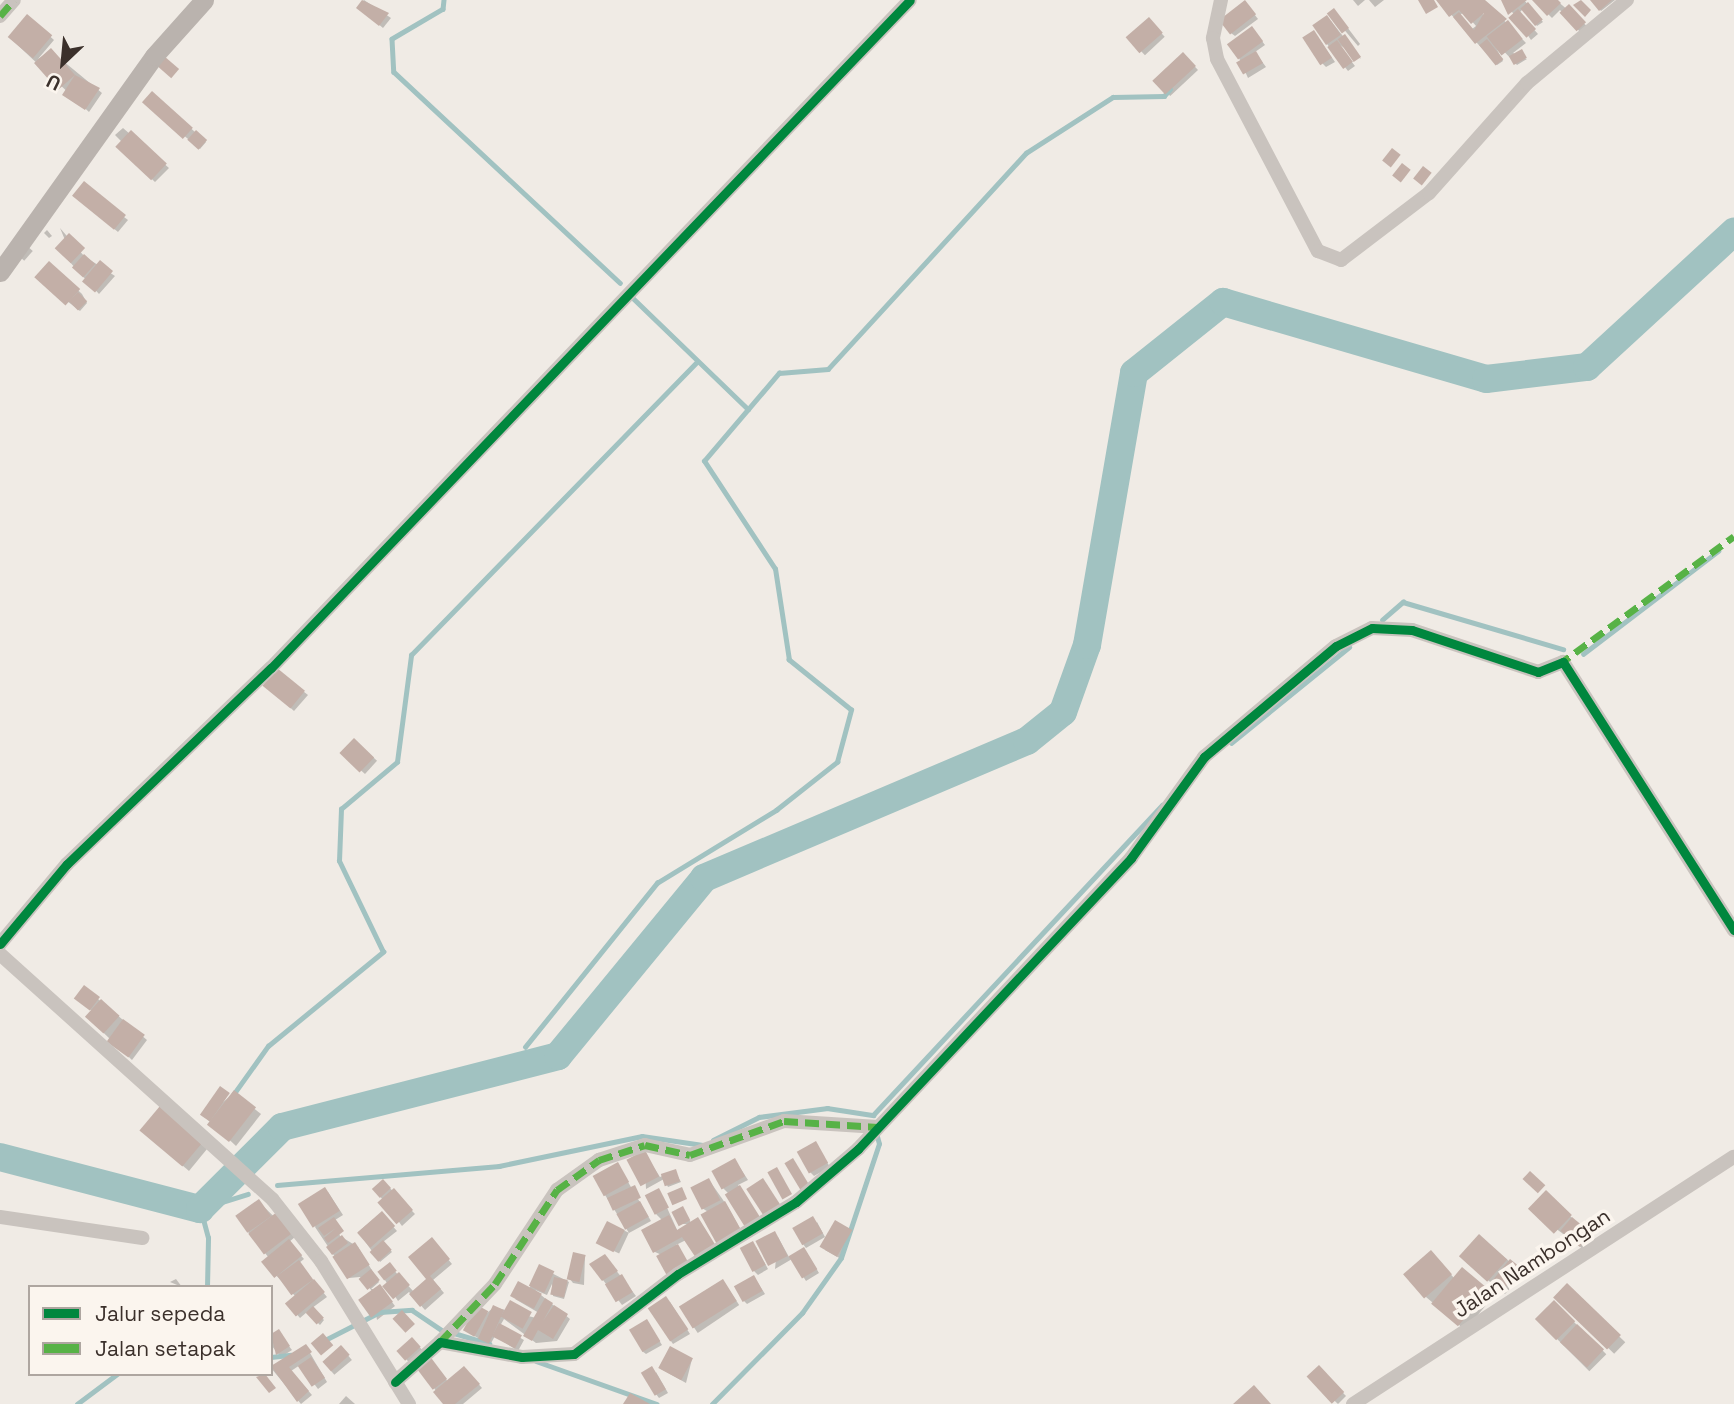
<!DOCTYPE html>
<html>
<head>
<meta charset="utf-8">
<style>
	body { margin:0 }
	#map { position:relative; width:1734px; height:1404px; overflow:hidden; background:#f0ebe5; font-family:"Space Grotesk",sans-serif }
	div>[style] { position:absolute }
	.shadow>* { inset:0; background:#0003; transform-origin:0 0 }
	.stream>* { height:4.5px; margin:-2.25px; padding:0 2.25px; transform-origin:2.25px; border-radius:2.25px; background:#a1c2c1 }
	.river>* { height:28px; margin:-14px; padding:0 14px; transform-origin:14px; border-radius:14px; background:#a1c2c1 }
	.building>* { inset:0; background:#c3afa7; transform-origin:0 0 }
	.minor>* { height:14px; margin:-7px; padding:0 7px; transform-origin:7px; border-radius:7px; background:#c9c3be }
	.secondary>* { height:19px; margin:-9.5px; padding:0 9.5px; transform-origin:9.5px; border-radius:9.5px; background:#bab3ae }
	.quiet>* { height:7px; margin-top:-3.5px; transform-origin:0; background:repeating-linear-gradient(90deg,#57b246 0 14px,transparent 0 21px) }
	.cycleway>* { height:9px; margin:-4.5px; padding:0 4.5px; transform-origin:4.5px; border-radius:4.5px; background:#00873e }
	span { translate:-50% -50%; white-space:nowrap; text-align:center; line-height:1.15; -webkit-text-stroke:7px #fbf5ee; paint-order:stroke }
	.street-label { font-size:21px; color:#3b302b }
	.legend { position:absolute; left:28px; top:1285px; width:245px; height:91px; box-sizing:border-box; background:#fbf5ee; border:2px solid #aea6a0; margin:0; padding:9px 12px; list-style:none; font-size:21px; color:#3b302b }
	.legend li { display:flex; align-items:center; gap:14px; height:35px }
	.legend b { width:35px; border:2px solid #aea6a0 }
	.north { position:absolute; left:28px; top:28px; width:70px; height:70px; -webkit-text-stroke:5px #fbf5ee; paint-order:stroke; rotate:206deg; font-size:19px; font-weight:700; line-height:28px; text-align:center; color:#3b302b }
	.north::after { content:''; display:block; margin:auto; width:24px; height:32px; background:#3b302b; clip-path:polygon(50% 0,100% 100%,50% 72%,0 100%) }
</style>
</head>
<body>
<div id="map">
	<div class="shadow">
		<div style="clip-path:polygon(364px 0,391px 18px,383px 28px,358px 7px)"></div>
		<div style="clip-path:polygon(1353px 0,1365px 0,1358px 6px)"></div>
		<div style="clip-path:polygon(1369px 0,1384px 0,1375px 7px)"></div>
		<div style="clip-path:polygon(evenodd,1438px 0,1471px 0,1490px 23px,1476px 0,1484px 0,1526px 43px,1513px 53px,1527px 59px,1517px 65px,1491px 38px,1503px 61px,1497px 65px,1438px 0,1464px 12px,1476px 26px,1472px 29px,1460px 15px,1464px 12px)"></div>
		<div style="clip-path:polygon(1504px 0,1524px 0,1543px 22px,1537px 26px,1523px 9px,1519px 13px,1538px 34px,1531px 40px)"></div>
		<div style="clip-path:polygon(1534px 0,1556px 0,1588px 27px,1581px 33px,1560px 10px,1552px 18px)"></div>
		<div style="clip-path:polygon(1592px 0,1615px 0,1601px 11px)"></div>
		<div style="clip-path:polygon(1248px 6px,1258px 19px,1235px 36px,1231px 33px)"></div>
		<div style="clip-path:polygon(1335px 11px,1360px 44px,1358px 46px,1330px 13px)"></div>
		<div style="clip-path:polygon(27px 16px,54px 40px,38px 59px,51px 51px,102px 93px,89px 112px,9px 37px)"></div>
		<div style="left:1149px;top:20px;width:23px;height:27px;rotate:47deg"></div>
		<div style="clip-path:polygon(1331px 21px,1361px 59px,1337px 43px,1355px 66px,1348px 71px,1327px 44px)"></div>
		<div style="clip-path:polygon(1255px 32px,1265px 45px,1255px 52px,1266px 67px,1248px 78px,1239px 58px)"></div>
		<div style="clip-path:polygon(1317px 36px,1335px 62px,1326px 67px,1323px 64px)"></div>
		<div style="left:1183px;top:54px;width:22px;height:38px;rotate:47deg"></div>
		<div style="clip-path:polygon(152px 93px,206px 142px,200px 149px,144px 102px)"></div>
		<div style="clip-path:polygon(123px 128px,169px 168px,155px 182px,118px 147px,122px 142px,115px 135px)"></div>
		<div style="clip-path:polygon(78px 199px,124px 217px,128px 220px,118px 232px)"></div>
		<div style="clip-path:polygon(60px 228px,84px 256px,115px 276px,99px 294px,57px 248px,65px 240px)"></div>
		<div style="clip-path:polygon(47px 230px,52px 236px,49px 238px,44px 233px)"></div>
		<div style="left:26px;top:245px;width:9px;height:13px;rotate:41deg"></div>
		<div style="clip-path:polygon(49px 263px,82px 294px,87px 303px,80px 311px,36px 277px)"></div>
		<div style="clip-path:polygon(277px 671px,308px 695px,294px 711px,264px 684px)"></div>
		<div style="left:354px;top:740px;width:31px;height:18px;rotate:42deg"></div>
		<div style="clip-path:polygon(98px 999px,147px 1040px,132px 1060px,87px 1017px,92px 1011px,79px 1001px)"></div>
		<div style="clip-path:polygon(234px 1093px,261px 1114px,236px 1146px,205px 1117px)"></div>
		<div style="clip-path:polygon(160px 1109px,207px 1149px,189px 1171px,148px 1136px)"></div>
		<div style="clip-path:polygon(815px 1143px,830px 1167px,814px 1176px,810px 1172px)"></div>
		<div style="clip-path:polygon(644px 1152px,660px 1177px,675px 1171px,681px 1182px,668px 1187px,664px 1179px,646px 1189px)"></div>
		<div style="clip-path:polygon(735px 1160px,748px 1180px,738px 1185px,743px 1191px,729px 1194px,723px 1188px)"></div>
		<div style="clip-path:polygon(618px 1165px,651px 1221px,629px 1233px,605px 1195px)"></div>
		<div style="clip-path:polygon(709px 1180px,728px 1207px,743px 1234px,702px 1208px)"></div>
		<div style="clip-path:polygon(383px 1181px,415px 1214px,402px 1226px,374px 1188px)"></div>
		<div style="clip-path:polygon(659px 1190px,678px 1232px,690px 1224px,680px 1224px,684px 1210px,691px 1223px,686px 1240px,676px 1245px,691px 1268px,655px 1252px,662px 1220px,656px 1214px)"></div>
		<div style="clip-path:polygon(328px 1192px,343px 1215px,335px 1220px,340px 1236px,358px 1247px,379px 1282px,371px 1289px,383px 1290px,395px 1306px,377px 1320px,372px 1291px,360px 1277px,349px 1278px,315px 1227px)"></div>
		<div style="clip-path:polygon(1546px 1193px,1593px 1238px,1583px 1249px,1530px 1209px)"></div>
		<div style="clip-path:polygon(262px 1205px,295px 1237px,289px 1242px,304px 1259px,299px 1263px,327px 1297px,312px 1308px,324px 1320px,320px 1325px,307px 1312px,300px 1318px,287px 1303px,295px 1296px,264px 1262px,269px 1258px,248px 1232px)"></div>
		<div style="clip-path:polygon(381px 1213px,397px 1231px,383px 1242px,392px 1252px,380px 1262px,358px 1232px)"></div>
		<div style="clip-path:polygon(817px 1222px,825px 1237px,806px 1248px,803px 1244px)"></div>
		<div style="left:608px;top:1223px;width:23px;height:23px;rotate:25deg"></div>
		<div style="clip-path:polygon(851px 1231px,841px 1259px,825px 1250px)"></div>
		<div style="clip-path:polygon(778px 1237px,789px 1257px,807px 1253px,819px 1273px,806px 1281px,792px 1259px,775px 1269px)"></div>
		<div style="clip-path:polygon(1479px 1237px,1524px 1273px,1505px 1294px,1467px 1263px)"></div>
		<div style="clip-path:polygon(431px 1239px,452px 1264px,433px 1280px,444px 1293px,425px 1310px,409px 1292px,398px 1301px,380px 1272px,389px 1265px,414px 1292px,429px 1280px)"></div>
		<div style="clip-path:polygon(756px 1247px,768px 1269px,758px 1275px,754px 1271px)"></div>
		<div style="clip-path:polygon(1430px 1252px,1455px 1279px,1493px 1297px,1465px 1330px,1426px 1297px)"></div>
		<div style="clip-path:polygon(585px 1256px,584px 1285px,573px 1283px,570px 1279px)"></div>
		<div style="clip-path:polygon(608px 1260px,636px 1296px,622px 1305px,603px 1280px)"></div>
		<div style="clip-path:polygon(540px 1267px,569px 1282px,564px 1299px,553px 1296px,552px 1284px,547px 1295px,535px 1290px,570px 1319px,557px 1341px,536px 1343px,504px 1319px,500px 1326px,524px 1340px,518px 1351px,495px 1336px,490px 1345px,466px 1331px,494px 1307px,536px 1318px,539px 1313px,515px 1299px,529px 1289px)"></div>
		<div style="clip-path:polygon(754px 1277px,765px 1294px,747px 1304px,744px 1301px)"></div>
		<div style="clip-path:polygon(176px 1279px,182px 1287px,170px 1282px)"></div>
		<div style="left:723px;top:1281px;width:29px;height:50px;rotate:56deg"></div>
		<div style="left:1567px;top:1286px;width:81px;height:16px;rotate:44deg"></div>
		<div style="clip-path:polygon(670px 1302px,690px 1334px,673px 1344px,649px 1309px)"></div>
		<div style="left:1554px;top:1302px;width:74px;height:24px;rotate:45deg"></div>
		<div style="clip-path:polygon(647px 1321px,662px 1345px,646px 1354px,642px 1351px)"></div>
		<div style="clip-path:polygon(278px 1332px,292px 1350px,281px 1357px,271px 1345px)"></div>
		<div style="left:412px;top:1339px;width:16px;height:18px;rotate:47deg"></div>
		<div style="clip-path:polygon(306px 1346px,327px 1382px,318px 1389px,300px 1365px,291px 1371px,312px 1395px,301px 1404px,271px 1368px)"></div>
		<div style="left:341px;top:1347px;width:17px;height:23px;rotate:50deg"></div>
		<div style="clip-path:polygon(692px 1359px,686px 1383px,661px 1369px)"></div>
		<div style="clip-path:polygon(432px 1361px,448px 1382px,468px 1372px,482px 1388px,463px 1404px,445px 1404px,434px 1388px)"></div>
		<div style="clip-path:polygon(1319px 1368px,1346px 1396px,1338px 1404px,1309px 1377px)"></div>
		<div style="clip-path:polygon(656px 1372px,668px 1393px,659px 1398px,656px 1394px)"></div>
		<div style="clip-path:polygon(346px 1396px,355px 1404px,339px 1404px)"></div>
	</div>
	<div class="stream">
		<div style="left:444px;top:0;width:9px;rotate:96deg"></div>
		<div style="left:443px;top:9px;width:59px;rotate:149.5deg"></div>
		<div style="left:392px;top:39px;width:33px;rotate:87deg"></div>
		<div style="left:394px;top:72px;width:309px;rotate:43deg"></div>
		<div style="left:631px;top:296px;width:163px;rotate:44deg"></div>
		<div style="left:1382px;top:620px;width:28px;rotate:-41deg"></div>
		<div style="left:1403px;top:602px;width:167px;rotate:16.4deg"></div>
		<div style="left:1583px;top:654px;width:170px;rotate:-37.3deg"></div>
		<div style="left:1231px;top:743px;width:152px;rotate:-39.1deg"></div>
		<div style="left:525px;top:1047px;width:211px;rotate:-51.2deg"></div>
		<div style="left:657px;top:883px;width:140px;rotate:-31.5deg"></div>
		<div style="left:776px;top:810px;width:78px;rotate:-38.2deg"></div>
		<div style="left:837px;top:762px;width:54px;rotate:-74.9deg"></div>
		<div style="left:851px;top:710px;width:80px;rotate:-141.1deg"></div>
		<div style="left:789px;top:660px;width:92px;rotate:-98.7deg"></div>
		<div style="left:775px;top:569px;width:129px;rotate:-123.3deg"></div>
		<div style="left:704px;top:461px;width:116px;rotate:-49.6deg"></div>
		<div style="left:779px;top:373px;width:49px;rotate:-4.7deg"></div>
		<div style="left:828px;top:369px;width:293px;rotate:-47.5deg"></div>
		<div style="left:1026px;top:153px;width:103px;rotate:-32.8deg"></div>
		<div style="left:1113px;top:97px;width:51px;rotate:-1.1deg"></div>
		<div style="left:1164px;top:96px;width:9px;rotate:-49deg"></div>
		<div style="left:233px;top:1095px;width:60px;rotate:-54.5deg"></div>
		<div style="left:268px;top:1046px;width:149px;rotate:-39.3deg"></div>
		<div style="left:383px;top:952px;width:101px;rotate:-115.8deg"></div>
		<div style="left:339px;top:861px;width:52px;rotate:-87.8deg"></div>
		<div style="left:341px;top:809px;width:73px;rotate:-40deg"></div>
		<div style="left:397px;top:762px;width:108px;rotate:-82.5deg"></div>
		<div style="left:411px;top:655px;width:409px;rotate:-45.7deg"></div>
		<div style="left:713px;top:1140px;width:51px;rotate:-26.6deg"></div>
		<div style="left:759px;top:1117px;width:69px;rotate:-7.5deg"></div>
		<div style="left:827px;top:1108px;width:47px;rotate:8.7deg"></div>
		<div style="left:873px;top:1115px;width:424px;rotate:-47deg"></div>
		<div style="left:277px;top:1185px;width:223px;rotate:-4.9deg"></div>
		<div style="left:499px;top:1166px;width:146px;rotate:-11.8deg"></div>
		<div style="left:642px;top:1136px;width:61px;rotate:8.5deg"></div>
		<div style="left:207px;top:1287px;width:49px;rotate:-88.8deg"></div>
		<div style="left:208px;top:1238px;width:30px;rotate:-105deg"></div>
		<div style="left:200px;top:1209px;width:50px;rotate:-17.4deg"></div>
		<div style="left:454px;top:1333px;width:37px;rotate:17deg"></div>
		<div style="left:325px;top:1340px;width:62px;rotate:-27deg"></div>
		<div style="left:380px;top:1312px;width:32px;rotate:-4deg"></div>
		<div style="left:412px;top:1310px;width:40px;rotate:34deg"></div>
		<div style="left:271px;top:1357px;width:20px;rotate:-6deg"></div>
		<div style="left:536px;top:1361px;width:128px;rotate:19.6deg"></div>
		<div style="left:77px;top:1404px;width:50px;rotate:-36.9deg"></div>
		<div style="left:712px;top:1404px;width:128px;rotate:-45.3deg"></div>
		<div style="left:802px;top:1313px;width:67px;rotate:-54.7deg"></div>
		<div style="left:841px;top:1258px;width:120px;rotate:-71.6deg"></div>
		<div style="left:879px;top:1144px;width:11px;rotate:-105deg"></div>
	</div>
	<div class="river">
		<div style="left:0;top:1157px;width:207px;rotate:14.6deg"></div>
		<div style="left:200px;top:1209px;width:116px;rotate:-45deg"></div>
		<div style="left:282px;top:1127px;width:285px;rotate:-14.4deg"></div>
		<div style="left:558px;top:1056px;width:230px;rotate:-50.6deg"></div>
		<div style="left:704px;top:878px;width:351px;rotate:-23deg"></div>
		<div style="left:1027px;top:741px;width:46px;rotate:-38.9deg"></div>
		<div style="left:1063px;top:712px;width:71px;rotate:-70.3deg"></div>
		<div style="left:1087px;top:645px;width:276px;rotate:-80.2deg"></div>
		<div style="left:1134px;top:373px;width:114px;rotate:-38.6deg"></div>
		<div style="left:1223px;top:302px;width:274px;rotate:16.3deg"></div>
		<div style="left:1486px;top:379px;width:102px;rotate:-6.8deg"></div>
		<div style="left:1587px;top:367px;width:200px;rotate:-42.6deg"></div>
	</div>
	<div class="building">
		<div style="clip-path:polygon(362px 0,389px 13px,379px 26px,356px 8px)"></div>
		<div style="left:1245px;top:0;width:18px;height:33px;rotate:52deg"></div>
		<div style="clip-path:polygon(1418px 0,1434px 0,1438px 7px,1426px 14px)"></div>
		<div style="clip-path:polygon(1436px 0,1485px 0,1507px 19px,1475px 44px,1453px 17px,1459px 12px,1474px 30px,1484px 13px,1471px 24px,1459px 10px,1449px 17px)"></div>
		<div style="clip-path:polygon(1501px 0,1527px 0,1508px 15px)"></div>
		<div style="clip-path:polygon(1532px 0,1558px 0,1561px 3px,1547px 16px)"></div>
		<div style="clip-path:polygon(1581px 0,1591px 10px,1585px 17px,1573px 5px)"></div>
		<div style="clip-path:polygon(1590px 0,1612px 0,1599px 11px)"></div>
		<div style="left:1528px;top:2px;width:23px;height:10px;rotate:50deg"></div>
		<div style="left:1569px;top:4px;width:25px;height:13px;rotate:47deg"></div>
		<div style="left:1334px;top:8px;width:25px;height:9px;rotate:53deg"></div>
		<div style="left:1518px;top:9px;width:27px;height:13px;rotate:48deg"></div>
		<div style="left:27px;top:14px;width:33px;height:30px;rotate:40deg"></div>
		<div style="left:1327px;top:15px;width:24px;height:18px;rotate:55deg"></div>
		<div style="left:1149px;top:17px;width:21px;height:31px;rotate:49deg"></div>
		<div style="left:1508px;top:20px;width:24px;height:27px;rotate:52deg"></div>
		<div style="left:1252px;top:26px;width:19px;height:31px;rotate:54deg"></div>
		<div style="left:1314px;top:30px;width:33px;height:14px;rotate:57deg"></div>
		<div style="left:1345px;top:34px;width:28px;height:9px;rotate:55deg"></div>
		<div style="left:1487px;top:39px;width:26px;height:10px;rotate:51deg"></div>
		<div style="left:1337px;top:40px;width:27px;height:12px;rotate:54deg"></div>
		<div style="clip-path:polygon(51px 48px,75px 75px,100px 88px,85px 110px,62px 95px,75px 75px,58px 90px,34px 63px)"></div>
		<div style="left:1522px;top:49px;width:10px;height:15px;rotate:61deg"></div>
		<div style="left:1256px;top:51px;width:14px;height:23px;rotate:60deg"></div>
		<div style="left:1183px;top:52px;width:19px;height:42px;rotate:47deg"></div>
		<div style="left:164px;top:56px;width:20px;height:12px;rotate:41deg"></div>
		<div style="left:152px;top:91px;width:55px;height:15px;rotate:42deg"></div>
		<div style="left:131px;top:130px;width:49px;height:23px;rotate:43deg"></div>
		<div style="left:196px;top:130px;width:15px;height:13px;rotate:42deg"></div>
		<div style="left:1392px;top:148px;width:11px;height:16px;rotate:38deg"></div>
		<div style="left:1402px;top:163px;width:11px;height:16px;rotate:38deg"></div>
		<div style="left:1423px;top:166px;width:11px;height:16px;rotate:38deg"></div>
		<div style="left:84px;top:181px;width:54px;height:19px;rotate:39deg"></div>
		<div style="left:69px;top:233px;width:22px;height:21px;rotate:43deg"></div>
		<div style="left:84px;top:254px;width:15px;height:18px;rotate:42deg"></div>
		<div style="left:100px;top:260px;width:17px;height:28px;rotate:40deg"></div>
		<div style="left:49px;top:261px;width:42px;height:22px;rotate:42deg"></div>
		<div style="left:78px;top:292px;width:13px;height:13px;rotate:45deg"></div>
		<div style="left:277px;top:668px;width:36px;height:23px;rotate:39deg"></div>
		<div style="left:354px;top:738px;width:28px;height:21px;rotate:44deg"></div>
		<div style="left:84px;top:985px;width:20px;height:17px;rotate:37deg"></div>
		<div style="left:101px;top:999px;width:25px;height:24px;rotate:42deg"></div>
		<div style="left:123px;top:1019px;width:27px;height:28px;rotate:36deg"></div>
		<div style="left:220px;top:1086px;width:12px;height:35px;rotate:35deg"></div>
		<div style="left:234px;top:1090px;width:28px;height:44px;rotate:38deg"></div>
		<div style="left:160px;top:1106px;width:56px;height:32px;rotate:40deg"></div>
		<div style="left:816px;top:1141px;width:25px;height:22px;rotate:61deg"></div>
		<div style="left:645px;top:1150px;width:30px;height:21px;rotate:62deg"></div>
		<div style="left:735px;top:1158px;width:21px;height:27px;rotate:61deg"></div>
		<div style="left:793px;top:1158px;width:31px;height:10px;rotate:59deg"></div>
		<div style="left:618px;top:1162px;width:23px;height:29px;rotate:61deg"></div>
		<div style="left:777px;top:1167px;width:31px;height:11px;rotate:61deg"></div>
		<div style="left:676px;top:1169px;width:13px;height:16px;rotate:72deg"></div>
		<div style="left:1530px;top:1171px;width:21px;height:11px;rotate:43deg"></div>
		<div style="left:709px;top:1178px;width:25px;height:21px;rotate:63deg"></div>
		<div style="left:763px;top:1178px;width:33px;height:20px;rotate:57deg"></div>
		<div style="left:383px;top:1179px;width:12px;height:15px;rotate:48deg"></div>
		<div style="left:635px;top:1185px;width:14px;height:31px;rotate:65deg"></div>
		<div style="left:740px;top:1185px;width:40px;height:18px;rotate:58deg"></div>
		<div style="left:325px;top:1187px;width:28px;height:32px;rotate:58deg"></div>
		<div style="left:682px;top:1187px;width:13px;height:16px;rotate:67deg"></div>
		<div style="left:394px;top:1188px;width:29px;height:22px;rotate:49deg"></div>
		<div style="left:659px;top:1188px;width:22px;height:16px;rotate:63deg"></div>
		<div style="left:1546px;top:1190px;width:36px;height:26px;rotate:44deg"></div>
		<div style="left:259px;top:1199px;width:21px;height:29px;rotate:55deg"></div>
		<div style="left:640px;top:1201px;width:18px;height:27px;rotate:61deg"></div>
		<div style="left:725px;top:1201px;width:33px;height:28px;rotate:61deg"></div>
		<div style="left:683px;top:1206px;width:16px;height:13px;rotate:63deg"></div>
		<div style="left:382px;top:1211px;width:20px;height:33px;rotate:49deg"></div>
		<div style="left:277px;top:1212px;width:26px;height:36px;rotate:53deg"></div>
		<div style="clip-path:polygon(669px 1215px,677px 1230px,698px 1217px,716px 1246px,696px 1258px,682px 1237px,653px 1253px,641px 1230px)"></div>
		<div style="left:813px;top:1216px;width:20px;height:24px;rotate:60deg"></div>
		<div style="clip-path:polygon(334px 1217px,344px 1231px,328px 1243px,324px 1238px,336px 1228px,324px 1236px,318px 1228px)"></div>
		<div style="left:1572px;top:1217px;width:25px;height:18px;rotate:40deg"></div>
		<div style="left:835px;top:1220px;width:20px;height:31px;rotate:30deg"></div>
		<div style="left:607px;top:1221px;width:20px;height:25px;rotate:27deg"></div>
		<div style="left:775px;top:1231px;width:28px;height:22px;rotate:63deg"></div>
		<div style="left:1479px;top:1234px;width:38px;height:30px;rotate:42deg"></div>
		<div style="left:342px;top:1235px;width:10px;height:20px;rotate:53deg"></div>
		<div style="clip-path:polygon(432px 1237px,450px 1259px,430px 1276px,441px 1289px,420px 1307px,409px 1294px,426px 1279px,408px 1257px)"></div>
		<div style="left:289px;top:1239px;width:21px;height:36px;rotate:51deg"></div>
		<div style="left:383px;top:1240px;width:13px;height:18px;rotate:48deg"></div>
		<div style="left:753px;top:1241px;width:27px;height:15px;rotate:62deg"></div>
		<div style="left:355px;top:1242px;width:27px;height:27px;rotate:57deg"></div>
		<div style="left:678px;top:1244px;width:23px;height:25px;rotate:61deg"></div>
		<div style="left:804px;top:1247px;width:26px;height:18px;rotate:59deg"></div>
		<div style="left:1431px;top:1250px;width:32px;height:37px;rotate:49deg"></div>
		<div style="left:573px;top:1252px;width:13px;height:28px;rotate:13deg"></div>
		<div style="clip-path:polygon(605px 1254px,618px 1271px,602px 1281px,589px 1264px)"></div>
		<div style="left:1510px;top:1259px;width:14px;height:32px;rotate:39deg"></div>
		<div style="left:299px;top:1260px;width:24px;height:27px;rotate:54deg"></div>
		<div style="left:390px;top:1262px;width:11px;height:16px;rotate:52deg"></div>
		<div style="left:539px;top:1264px;width:17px;height:24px;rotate:25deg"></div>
		<div style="left:1462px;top:1267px;width:35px;height:48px;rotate:40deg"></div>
		<div style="left:371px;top:1269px;width:14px;height:16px;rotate:51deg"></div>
		<div style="left:399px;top:1272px;width:17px;height:22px;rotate:50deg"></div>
		<div style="left:622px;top:1274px;width:21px;height:20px;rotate:59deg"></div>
		<div style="left:754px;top:1275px;width:18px;height:23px;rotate:61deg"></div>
		<div style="left:554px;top:1277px;width:14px;height:18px;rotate:12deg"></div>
		<div style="left:314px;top:1279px;width:17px;height:38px;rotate:50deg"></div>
		<div style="left:723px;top:1279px;width:26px;height:52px;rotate:58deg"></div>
		<div style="left:518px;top:1281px;width:27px;height:17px;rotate:28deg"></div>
		<div style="left:1567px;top:1283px;width:75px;height:20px;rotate:44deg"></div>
		<div style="left:380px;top:1284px;width:22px;height:27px;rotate:54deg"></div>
		<div style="left:666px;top:1296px;width:40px;height:22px;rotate:56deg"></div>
		<div style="clip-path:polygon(545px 1298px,553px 1303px,543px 1321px,554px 1305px,568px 1314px,553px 1339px,538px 1330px,532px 1341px,523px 1336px)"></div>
		<div style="left:510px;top:1300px;width:25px;height:19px;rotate:29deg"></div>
		<div style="left:1554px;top:1300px;width:30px;height:27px;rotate:45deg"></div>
		<div style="left:477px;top:1305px;width:13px;height:29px;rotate:29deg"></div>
		<div style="left:493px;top:1305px;width:12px;height:37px;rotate:24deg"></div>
		<div style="left:313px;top:1306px;width:16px;height:10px;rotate:47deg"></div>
		<div style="left:402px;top:1310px;width:19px;height:13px;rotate:47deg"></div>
		<div style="left:647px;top:1319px;width:26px;height:21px;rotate:59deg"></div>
		<div style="left:499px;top:1323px;width:26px;height:15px;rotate:28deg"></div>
		<div style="left:1577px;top:1324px;width:37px;height:25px;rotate:43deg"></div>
		<div style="clip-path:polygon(279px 1329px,290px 1346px,276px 1355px,271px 1334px)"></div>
		<div style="left:323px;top:1333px;width:16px;height:16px;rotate:50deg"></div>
		<div style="left:412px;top:1337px;width:13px;height:21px;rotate:48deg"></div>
		<div style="clip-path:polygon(306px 1344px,312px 1352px,289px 1367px,309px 1391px,297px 1402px,271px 1366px)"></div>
		<div style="left:341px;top:1345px;width:13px;height:25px;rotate:48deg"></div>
		<div style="left:670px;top:1346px;width:26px;height:25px;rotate:28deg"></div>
		<div style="left:429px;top:1355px;width:30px;height:18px;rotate:53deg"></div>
		<div style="left:311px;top:1357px;width:25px;height:16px;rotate:56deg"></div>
		<div style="left:1319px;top:1365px;width:37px;height:17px;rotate:47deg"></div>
		<div style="clip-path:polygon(464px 1366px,480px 1384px,455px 1404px,443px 1404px,433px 1392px)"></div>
		<div style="left:652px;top:1366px;width:27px;height:13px;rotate:59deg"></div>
		<div style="clip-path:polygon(265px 1374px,276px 1388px,269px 1393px,256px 1377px)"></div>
		<div style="clip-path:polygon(1254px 1385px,1271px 1404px,1233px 1404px)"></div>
		<div style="clip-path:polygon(630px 1393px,650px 1404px,623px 1404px)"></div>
	</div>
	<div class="minor">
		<div style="left:1221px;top:0;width:39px;rotate:102deg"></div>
		<div style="left:1213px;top:38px;width:21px;rotate:79deg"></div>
		<div style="left:1217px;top:59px;width:217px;rotate:62.3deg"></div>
		<div style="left:1318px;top:251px;width:25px;rotate:21deg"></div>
		<div style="left:1341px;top:260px;width:111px;rotate:-37.3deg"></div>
		<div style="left:1429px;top:193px;width:147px;rotate:-48.3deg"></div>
		<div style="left:1527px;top:83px;width:130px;rotate:-39.7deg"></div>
		<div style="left:0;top:16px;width:21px;rotate:-49deg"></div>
		<div style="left:0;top:944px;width:104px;rotate:-50.1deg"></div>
		<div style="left:67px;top:864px;width:283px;rotate:-43.9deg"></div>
		<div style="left:271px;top:668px;width:924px;rotate:-46.27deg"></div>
		<div style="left:0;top:954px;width:367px;rotate:42deg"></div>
		<div style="left:273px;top:1200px;width:78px;rotate:51.8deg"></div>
		<div style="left:321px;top:1261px;width:168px;rotate:58.4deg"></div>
		<div style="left:0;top:1217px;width:144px;rotate:8.4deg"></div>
		<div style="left:440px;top:1342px;width:80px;rotate:-46.5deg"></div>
		<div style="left:495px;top:1284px;width:113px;rotate:-56.6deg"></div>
		<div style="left:557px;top:1190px;width:52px;rotate:-35.5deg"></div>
		<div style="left:599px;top:1160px;width:48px;rotate:-18.1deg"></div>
		<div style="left:645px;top:1145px;width:46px;rotate:12.5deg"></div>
		<div style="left:690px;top:1155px;width:100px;rotate:-19.9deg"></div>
		<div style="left:784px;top:1121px;width:94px;rotate:3.7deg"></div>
		<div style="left:395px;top:1382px;width:60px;rotate:-41.6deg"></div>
		<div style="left:440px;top:1342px;width:83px;rotate:10.4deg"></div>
		<div style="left:522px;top:1357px;width:52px;rotate:-3.3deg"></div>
		<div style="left:574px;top:1354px;width:131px;rotate:-37.6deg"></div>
		<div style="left:678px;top:1274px;width:138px;rotate:-31.4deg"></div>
		<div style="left:796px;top:1202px;width:82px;rotate:-40.5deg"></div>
		<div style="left:858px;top:1149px;width:399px;rotate:-46.8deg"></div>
		<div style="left:1131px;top:858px;width:125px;rotate:-54.1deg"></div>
		<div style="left:1204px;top:757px;width:172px;rotate:-40.1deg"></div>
		<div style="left:1336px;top:646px;width:40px;rotate:-26.6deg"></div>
		<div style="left:1372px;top:628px;width:40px;rotate:2.9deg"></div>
		<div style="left:1412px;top:630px;width:133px;rotate:18.4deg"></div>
		<div style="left:1538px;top:672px;width:27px;rotate:-22deg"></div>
		<div style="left:1563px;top:662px;width:318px;rotate:57.5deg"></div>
		<div style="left:1353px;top:1404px;width:454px;rotate:-33deg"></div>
	</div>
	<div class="secondary">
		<div style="left:0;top:272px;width:265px;rotate:-54.5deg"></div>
		<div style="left:154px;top:56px;width:75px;rotate:-48.2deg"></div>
	</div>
	<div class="quiet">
		<div style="left:0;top:16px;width:21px;rotate:-49deg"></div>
		<div style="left:1558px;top:665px;width:218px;rotate:-36.2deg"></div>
		<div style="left:440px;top:1342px;width:80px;rotate:-46.5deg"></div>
		<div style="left:495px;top:1284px;width:113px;rotate:-56.6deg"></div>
		<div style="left:557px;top:1190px;width:52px;rotate:-35.5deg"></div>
		<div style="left:599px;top:1160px;width:48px;rotate:-18.1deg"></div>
		<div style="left:645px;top:1145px;width:46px;rotate:12.5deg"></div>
		<div style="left:690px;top:1155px;width:100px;rotate:-19.9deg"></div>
		<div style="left:784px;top:1121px;width:94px;rotate:3.7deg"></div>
	</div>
	<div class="cycleway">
		<div style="left:0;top:944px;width:104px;rotate:-50.1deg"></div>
		<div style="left:67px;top:864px;width:283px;rotate:-43.9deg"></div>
		<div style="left:271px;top:668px;width:924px;rotate:-46.27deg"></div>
		<div style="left:395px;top:1382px;width:60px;rotate:-41.6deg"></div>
		<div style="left:440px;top:1342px;width:83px;rotate:10.4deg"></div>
		<div style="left:522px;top:1357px;width:52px;rotate:-3.3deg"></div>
		<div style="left:574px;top:1354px;width:131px;rotate:-37.6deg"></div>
		<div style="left:678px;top:1274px;width:138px;rotate:-31.4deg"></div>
		<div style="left:796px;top:1202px;width:82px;rotate:-40.5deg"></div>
		<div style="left:858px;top:1149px;width:399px;rotate:-46.8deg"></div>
		<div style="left:1131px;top:858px;width:125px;rotate:-54.1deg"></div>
		<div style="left:1204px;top:757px;width:172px;rotate:-40.1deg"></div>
		<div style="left:1336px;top:646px;width:40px;rotate:-26.6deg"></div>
		<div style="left:1372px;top:628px;width:40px;rotate:2.9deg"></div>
		<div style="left:1412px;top:630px;width:133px;rotate:18.4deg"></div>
		<div style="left:1538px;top:672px;width:27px;rotate:-22deg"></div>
		<div style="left:1563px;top:662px;width:318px;rotate:57.5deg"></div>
	</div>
	<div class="street-label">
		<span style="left:1532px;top:1263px;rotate:-33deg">Jalan Nambongan</span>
	</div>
	<ul class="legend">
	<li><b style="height:9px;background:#00873e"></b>Jalur sepeda</li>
	<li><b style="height:9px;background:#57b246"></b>Jalan setapak</li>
	</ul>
	<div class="north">U</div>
</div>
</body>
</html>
